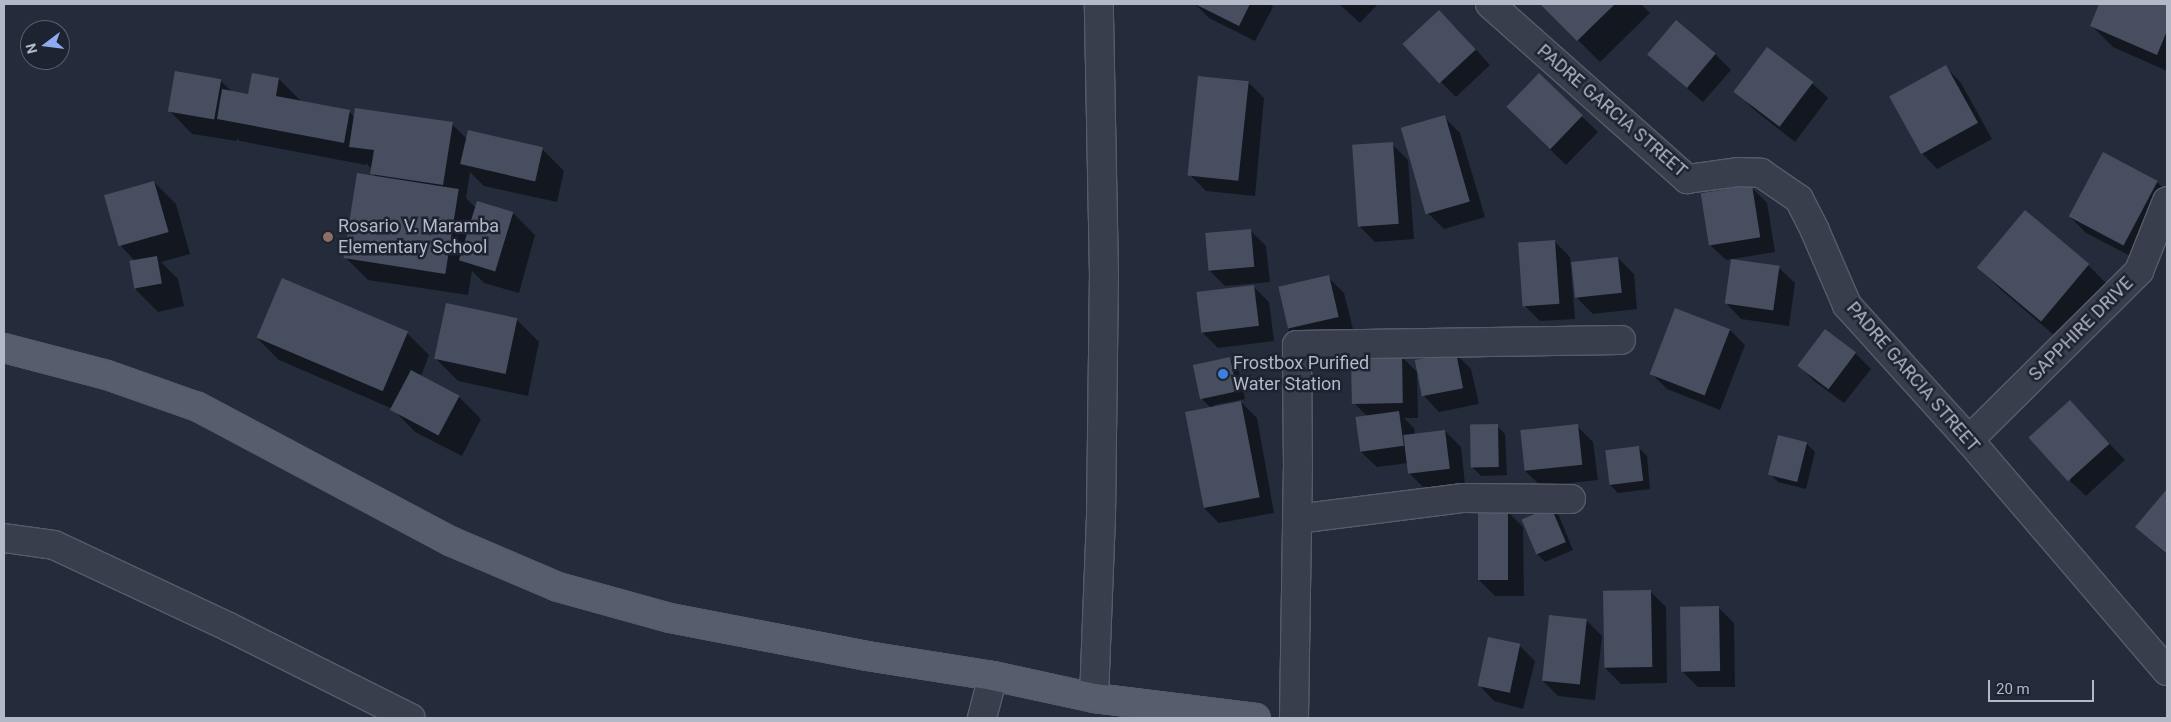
<!DOCTYPE html>
<html>
<head>
<meta charset="utf-8">
<style>
	body { margin:0 }
	#map { position:relative; width:2171px; height:722px; overflow:hidden; background:#242c3b; font-family:Roboto,sans-serif }
	div>[style] { position:absolute }
	.shadow>* { inset:0; background:#0007 }
	.building>* { inset:0; background:#464e60; transform-origin:0 0 }
	.roads { filter:drop-shadow(1px 0 #565c6a) drop-shadow(-1px 0 #565c6a) drop-shadow(0 1px #565c6a) drop-shadow(0 -1px #565c6a) }
	.minor>* { height:28px; margin:-14px; padding:0 14px; transform-origin:14px; border-radius:14px; background:#383e4c }
	.major>* { height:28px; margin:-14px; padding:0 14px; transform-origin:14px; border-radius:14px; background:#565d6c }
	.dots>* { width:14px; height:14px; translate:-50% -50%; box-sizing:border-box; border:2px solid #1d2330; border-radius:50% }
	span { translate:-50% -50%; white-space:nowrap; text-align:center; line-height:1.15; -webkit-text-stroke:5px #1d2330; paint-order:stroke }
	.street-label { font-size:18px; color:#b4b9c7 }
	.poi-label { font-size:18px; color:#b4b9c7 }
	.left { translate:0 -50%; text-align:left }
	.frame { position:absolute; inset:0; border:5px solid #b4b9c7; pointer-events:none }
	.north { position:absolute; left:20px; top:20px; width:50px; height:50px; box-sizing:border-box; background:#1d2330; border:1px solid #595f6c; border-radius:50%; rotate:255deg; font-size:14px; font-weight:700; line-height:20px; text-align:center; color:#b4b9c7 }
	.north::after { content:''; display:block; margin:auto; width:18px; height:22px; background:#8daaf2; clip-path:polygon(50% 0,100% 100%,50% 72%,0 100%) }
	.scale { position:absolute; left:1988px; top:680px; width:106px; height:22px; box-sizing:border-box; border:2px solid #b4b9c7; border-top:0; padding-left:6px; font-size:15px; line-height:18px; white-space:nowrap; color:#b4b9c7; -webkit-text-stroke:4px #1d2330; paint-order:stroke }
</style>
</head>
<body>
<div id="map">
	<div class="shadow">
		<div style="clip-path:polygon(1195px 4px,1270px 4px,1273px 7px,1255px 41px,1209px 18px)"></div>
		<div style="clip-path:polygon(1339px 4px,1378px 4px,1360px 23px)"></div>
		<div style="clip-path:polygon(1542px 4px,1641px 4px,1650px 13px,1600px 62px)"></div>
		<div style="clip-path:polygon(2100px 4px,2167px 4px,2167px 71px,2113px 47px,2091px 25px)"></div>
		<div style="clip-path:polygon(1455px 27px,1490px 65px,1456px 97px,1441px 82px)"></div>
		<div style="clip-path:polygon(1715px 54px,1731px 70px,1703px 102px,1648px 55px)"></div>
		<div style="clip-path:polygon(1946px 67px,1961px 83px,1992px 139px,1937px 169px,1922px 153px)"></div>
		<div style="clip-path:polygon(253px 74px,279px 79px,301px 101px,349px 111px,354px 117px,452px 124px,467px 139px,542px 149px,564px 171px,557px 202px,484px 186px,470px 172px,466px 198px,476px 208px,513px 213px,535px 235px,519px 293px,484px 283px,472px 271px,468px 295px,368px 280px,346px 258px,376px 177px,372px 173px,372px 169px,366px 163px,366px 165px,240px 141px,237px 138px,237px 141px,192px 134px,170px 111px,220px 80px,233px 93px,249px 96px)"></div>
		<div style="clip-path:polygon(1539px 75px,1598px 132px,1566px 165px,1523px 123px)"></div>
		<div style="clip-path:polygon(1248px 82px,1264px 98px,1255px 196px,1206px 191px,1190px 175px)"></div>
		<div style="clip-path:polygon(1812px 83px,1828px 98px,1795px 142px,1752px 108px,1737px 92px)"></div>
		<div style="clip-path:polygon(1444px 117px,1460px 133px,1485px 217px,1444px 229px,1428px 213px)"></div>
		<div style="clip-path:polygon(1392px 144px,1408px 160px,1414px 239px,1375px 242px,1359px 226px)"></div>
		<div style="clip-path:polygon(2103px 153px,2157px 182px,2167px 192px,2140px 261px,2086px 233px,2070px 217px)"></div>
		<div style="clip-path:polygon(154px 182px,176px 204px,190px 254px,161px 262px,178px 279px,184px 306px,158px 312px,136px 290px,135px 261px,120px 245px)"></div>
		<div style="clip-path:polygon(1751px 187px,1767px 203px,1775px 252px,1726px 260px,1710px 245px)"></div>
		<div style="clip-path:polygon(1250px 230px,1266px 246px,1270px 282px,1225px 286px,1209px 270px)"></div>
		<div style="clip-path:polygon(1554px 241px,1570px 257px,1575px 319px,1540px 321px,1524px 305px)"></div>
		<div style="clip-path:polygon(1618px 258px,1634px 274px,1637px 309px,1593px 314px,1577px 298px)"></div>
		<div style="clip-path:polygon(2088px 265px,2110px 287px,2062px 342px,2000px 289px,1978px 267px)"></div>
		<div style="clip-path:polygon(1779px 268px,1795px 283px,1789px 326px,1741px 319px,1726px 303px)"></div>
		<div style="clip-path:polygon(1328px 277px,1344px 293px,1354px 333px,1304px 345px,1288px 330px)"></div>
		<div style="clip-path:polygon(1253px 286px,1269px 302px,1274px 341px,1218px 348px,1202px 332px)"></div>
		<div style="clip-path:polygon(447px 304px,517px 320px,539px 342px,528px 396px,458px 381px,436px 359px)"></div>
		<div style="clip-path:polygon(1730px 330px,1745px 345px,1720px 410px,1667px 389px,1651px 373px)"></div>
		<div style="clip-path:polygon(1825px 331px,1855px 353px,1871px 369px,1844px 403px,1814px 381px,1799px 365px)"></div>
		<div style="clip-path:polygon(407px 333px,429px 355px,421px 376px,459px 397px,481px 419px,462px 456px,415px 432px,393px 409px,279px 360px,257px 338px)"></div>
		<div style="clip-path:polygon(1455px 353px,1471px 369px,1479px 404px,1439px 412px,1424px 396px,1417px 373px,1418px 418px,1404px 418px,1414px 428px,1415px 434px,1445px 431px,1461px 447px,1465px 484px,1425px 489px,1409px 473px,1408px 463px,1377px 467px,1361px 452px,1368px 417px,1354px 403px,1401px 356px,1418px 373px)"></div>
		<div style="clip-path:polygon(1230px 359px,1238px 367px,1245px 399px,1214px 405px,1214px 408px,1241px 402px,1257px 418px,1274px 513px,1219px 523px,1203px 507px,1211px 408px,1201px 398px)"></div>
		<div style="clip-path:polygon(2085px 418px,2125px 460px,2086px 496px,2070px 481px)"></div>
		<div style="clip-path:polygon(1497px 426px,1505px 434px,1507px 475px,1481px 476px,1473px 468px)"></div>
		<div style="clip-path:polygon(1577px 426px,1593px 442px,1598px 480px,1541px 486px,1525px 471px)"></div>
		<div style="clip-path:polygon(1779px 437px,1807px 444px,1815px 452px,1806px 489px,1778px 482px,1770px 474px)"></div>
		<div style="clip-path:polygon(1639px 448px,1647px 456px,1650px 489px,1618px 493px,1610px 485px,1606px 451px)"></div>
		<div style="clip-path:polygon(2167px 491px,2167px 555px,2136px 527px)"></div>
		<div style="clip-path:polygon(1551px 508px,1559px 516px,1573px 550px,1545px 562px,1537px 554px)"></div>
		<div style="clip-path:polygon(1507px 511px,1523px 527px,1524px 596px,1495px 596px,1479px 580px)"></div>
		<div style="clip-path:polygon(1650px 591px,1666px 607px,1667px 683px,1621px 684px,1605px 668px)"></div>
		<div style="clip-path:polygon(1718px 607px,1734px 623px,1735px 687px,1698px 687px,1683px 672px)"></div>
		<div style="clip-path:polygon(1586px 620px,1602px 636px,1595px 700px,1558px 696px,1543px 681px)"></div>
		<div style="clip-path:polygon(1519px 645px,1535px 661px,1523px 709px,1494px 701px,1479px 685px)"></div>
	</div>
	<div class="building">
		<div style="clip-path:polygon(1195px 4px,1250px 4px,1239px 26px)"></div>
		<div style="clip-path:polygon(1540px 4px,1615px 4px,1577px 41px)"></div>
		<div style="clip-path:polygon(2099px 4px,2167px 4px,2167px 31px,2157px 55px,2090px 26px)"></div>
		<div style="left:1439px;top:10px;width:54px;height:50px;rotate:47deg"></div>
		<div style="left:1676px;top:20px;width:52px;height:45px;rotate:40deg"></div>
		<div style="left:1767px;top:47px;width:58px;height:56px;rotate:37deg"></div>
		<div style="left:1946px;top:65px;width:66px;height:65px;rotate:61deg"></div>
		<div style="left:175px;top:71px;width:47px;height:41px;rotate:10deg"></div>
		<div style="clip-path:polygon(252px 73px,279px 78px,276px 96px,350px 110px,344px 143px,217px 119px,222px 89px,248px 94px)"></div>
		<div style="left:1539px;top:73px;width:61px;height:47px;rotate:44deg"></div>
		<div style="left:1198px;top:76px;width:51px;height:100px;rotate:6deg"></div>
		<div style="clip-path:polygon(355px 108px,453px 122px,443px 185px,370px 174px,374px 150px,349px 147px)"></div>
		<div style="left:1445px;top:115px;width:90px;height:46px;rotate:74deg"></div>
		<div style="left:468px;top:130px;width:77px;height:35px;rotate:13deg"></div>
		<div style="left:1393px;top:142px;width:82px;height:41px;rotate:86deg"></div>
		<div style="left:2103px;top:152px;width:62px;height:73px;rotate:28deg"></div>
		<div style="left:357px;top:173px;width:103px;height:86px;rotate:9deg"></div>
		<div style="left:154px;top:181px;width:53px;height:52px;rotate:74deg"></div>
		<div style="left:1752px;top:185px;width:53px;height:52px;rotate:81deg"></div>
		<div style="left:477px;top:201px;width:38px;height:62px;rotate:17deg"></div>
		<div style="left:2025px;top:210px;width:84px;height:75px;rotate:40deg"></div>
		<div style="left:1251px;top:229px;width:38px;height:46px;rotate:85deg"></div>
		<div style="left:1555px;top:240px;width:64px;height:37px;rotate:86deg"></div>
		<div style="left:157px;top:256px;width:28px;height:28px;rotate:80deg"></div>
		<div style="left:1618px;top:257px;width:36px;height:47px;rotate:84deg"></div>
		<div style="left:1731px;top:259px;width:49px;height:45px;rotate:8deg"></div>
		<div style="left:1329px;top:275px;width:43px;height:52px;rotate:77deg"></div>
		<div style="left:282px;top:278px;width:137px;height:65px;rotate:23deg"></div>
		<div style="left:1254px;top:285px;width:41px;height:58px;rotate:83deg"></div>
		<div style="left:446px;top:303px;width:73px;height:57px;rotate:12deg"></div>
		<div style="left:1675px;top:308px;width:59px;height:71px;rotate:21deg"></div>
		<div style="left:1825px;top:329px;width:39px;height:46px;rotate:37deg"></div>
		<div style="left:1456px;top:352px;width:37px;height:42px;rotate:79deg"></div>
		<div style="left:1402px;top:354px;width:49px;height:51px;rotate:89deg"></div>
		<div style="left:1230px;top:357px;width:35px;height:38px;rotate:78deg"></div>
		<div style="left:411px;top:370px;width:55px;height:45px;rotate:28deg"></div>
		<div style="left:2070px;top:400px;width:59px;height:56px;rotate:48deg"></div>
		<div style="left:1241px;top:401px;width:98px;height:57px;rotate:79deg"></div>
		<div style="left:1399px;top:411px;width:35px;height:44px;rotate:82deg"></div>
		<div style="left:1498px;top:424px;width:43px;height:28px;rotate:89deg"></div>
		<div style="left:1578px;top:424px;width:41px;height:58px;rotate:84deg"></div>
		<div style="left:1445px;top:430px;width:39px;height:42px;rotate:83deg"></div>
		<div style="left:1778px;top:435px;width:30px;height:41px;rotate:14deg"></div>
		<div style="left:1639px;top:446px;width:35px;height:34px;rotate:83deg"></div>
		<div style="clip-path:polygon(2167px 489px,2167px 554px,2135px 527px)"></div>
		<div style="left:1551px;top:507px;width:38px;height:32px;rotate:67deg"></div>
		<div style="left:1478px;top:510px;width:30px;height:70px"></div>
		<div style="left:1651px;top:590px;width:77px;height:48px;rotate:89deg"></div>
		<div style="left:1719px;top:606px;width:65px;height:39px;rotate:89deg"></div>
		<div style="left:1549px;top:615px;width:38px;height:66px;rotate:6deg"></div>
		<div style="left:1488px;top:637px;width:33px;height:50px;rotate:12deg"></div>
	</div>
	<div class="roads">
		<div class="minor">
			<div style="left:1490px;top:4px;width:264px;rotate:41.6deg"></div>
			<div style="left:1687px;top:179px;width:51px;rotate:-7.8deg"></div>
			<div style="left:1738px;top:172px;width:23px;rotate:2deg"></div>
			<div style="left:1761px;top:173px;width:46px;rotate:34.4deg"></div>
			<div style="left:1799px;top:199px;width:36px;rotate:63deg"></div>
			<div style="left:1815px;top:231px;width:81px;rotate:66.6deg"></div>
			<div style="left:1847px;top:305px;width:182px;rotate:47.9deg"></div>
			<div style="left:1969px;top:440px;width:304px;rotate:49.4deg"></div>
			<div style="left:1969px;top:440px;width:240px;rotate:-44.8deg"></div>
			<div style="left:2139px;top:271px;width:75px;rotate:-68.2deg"></div>
			<div style="left:1297px;top:519px;width:168px;rotate:-7.2deg"></div>
			<div style="left:1464px;top:498px;width:107px;rotate:0.5deg"></div>
			<div style="left:4px;top:538px;width:50px;rotate:8deg"></div>
			<div style="left:54px;top:545px;width:193px;rotate:25.1deg"></div>
			<div style="left:229px;top:627px;width:203px;rotate:26.6deg"></div>
			<div style="left:1094px;top:698px;width:181px;rotate:-87.8deg"></div>
			<div style="left:1101px;top:517px;width:241px;rotate:-89.3deg"></div>
			<div style="left:1104px;top:276px;width:272px;rotate:-91.1deg"></div>
			<div style="left:982px;top:718px;width:43px;rotate:-75.3deg"></div>
			<div style="left:1294px;top:718px;width:250px;rotate:-89.1deg"></div>
			<div style="left:1298px;top:468px;width:123px;rotate:-90.5deg"></div>
			<div style="left:1297px;top:345px;width:324px;rotate:-0.9deg"></div>
		</div>
		<div class="major">
			<div style="left:4px;top:348px;width:106px;rotate:14.7deg"></div>
			<div style="left:107px;top:375px;width:96px;rotate:19.4deg"></div>
			<div style="left:198px;top:407px;width:285px;rotate:28deg"></div>
			<div style="left:450px;top:541px;width:117px;rotate:23.1deg"></div>
			<div style="left:558px;top:587px;width:116px;rotate:15.5deg"></div>
			<div style="left:670px;top:618px;width:201px;rotate:10.9deg"></div>
			<div style="left:867px;top:656px;width:128px;rotate:9deg"></div>
			<div style="left:993px;top:676px;width:103px;rotate:12.3deg"></div>
			<div style="left:1094px;top:698px;width:163px;rotate:7deg"></div>
		</div>
	</div>
	<div class="dots">
		<div style="left:328px;top:237px;background:#8d6e63"></div>
		<div style="left:1223px;top:374px;background:#3f7fe0"></div>
	</div>
	<div class="street-label">
		<span style="left:1612px;top:111px;rotate:41deg">PADRE GARCIA STREET</span>
		<span style="left:2081px;top:329px;rotate:-45deg">SAPPHIRE DRIVE</span>
		<span style="left:1913px;top:377px;rotate:49deg">PADRE GARCIA STREET</span>
	</div>
	<div class="poi-label">
		<span class="left" style="left:338px;top:237px">Rosario V. Maramba<br>Elementary School</span>
		<span class="left" style="left:1233px;top:374px">Frostbox Purified<br>Water Station</span>
	</div>
	<div class="frame"></div>
	<div class="north">N</div>
	<div class="scale">20 m</div>
</div>
</body>
</html>
